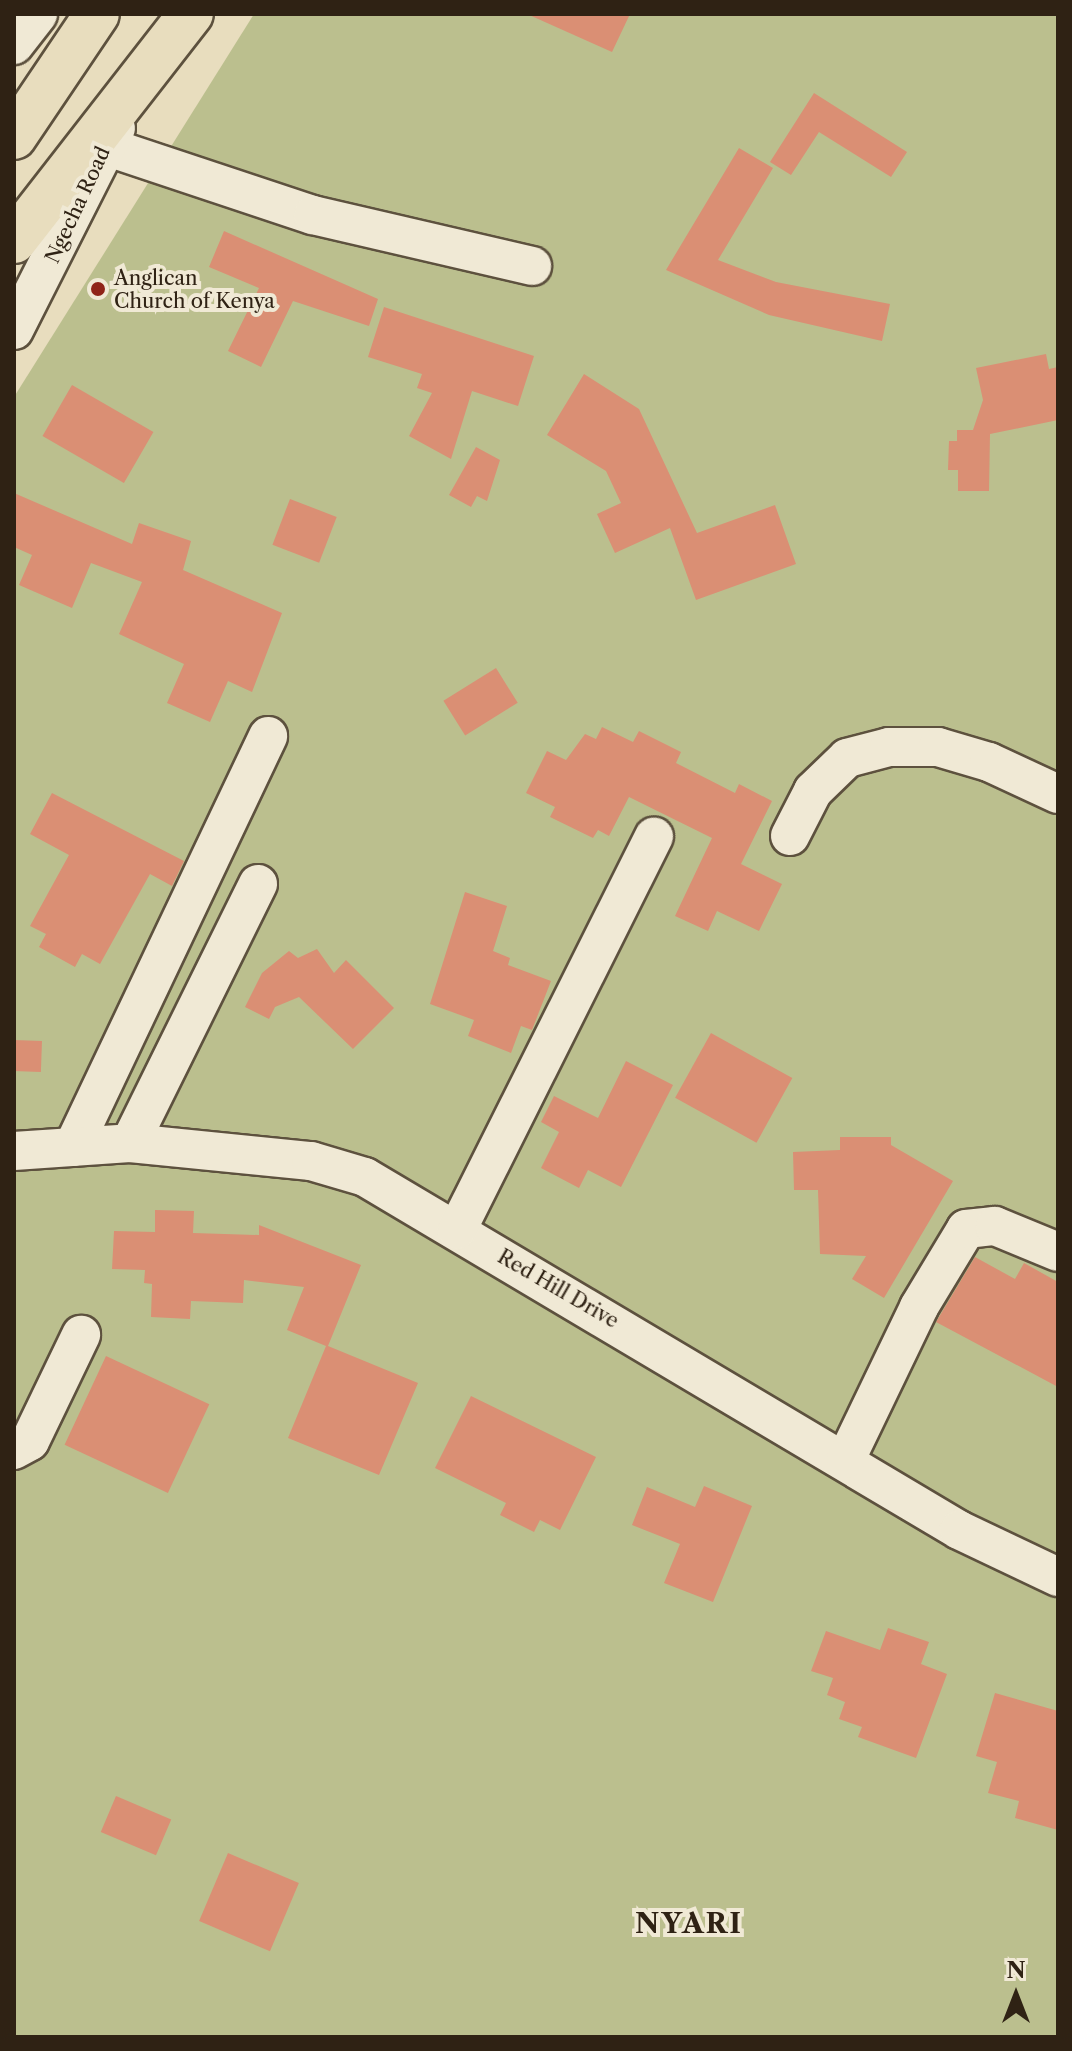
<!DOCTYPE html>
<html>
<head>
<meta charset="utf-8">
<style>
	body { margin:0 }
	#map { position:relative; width:1072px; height:2051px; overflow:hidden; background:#e8ddbe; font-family:"Libre Caslon Text",serif }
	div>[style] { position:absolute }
	.green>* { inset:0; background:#bbbf8e }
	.building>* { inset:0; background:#da8f74; transform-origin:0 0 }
	.roads { filter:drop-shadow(2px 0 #5d513e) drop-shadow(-2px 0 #5d513e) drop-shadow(0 2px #5d513e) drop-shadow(0 -2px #5d513e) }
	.minor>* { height:38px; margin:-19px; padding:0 19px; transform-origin:19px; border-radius:19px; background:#f0e9d5 }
	.major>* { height:44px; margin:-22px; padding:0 22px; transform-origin:22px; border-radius:22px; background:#e8ddbe }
	.dots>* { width:22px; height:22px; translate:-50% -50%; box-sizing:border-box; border:4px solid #f0e9d5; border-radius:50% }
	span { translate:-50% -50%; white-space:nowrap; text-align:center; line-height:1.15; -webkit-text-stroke:8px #f0e9d5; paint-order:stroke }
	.street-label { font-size:20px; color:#2f2214 }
	.poi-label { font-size:20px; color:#2f2214 }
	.left { translate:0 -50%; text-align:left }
	.district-label { font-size:28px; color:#2f2214; font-weight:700; letter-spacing:2px }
	.frame { position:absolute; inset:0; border:16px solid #2f2214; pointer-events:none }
	.north { position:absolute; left:976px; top:1955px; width:80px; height:80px; -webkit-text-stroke:6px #f0e9d5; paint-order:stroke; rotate:0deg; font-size:22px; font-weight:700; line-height:32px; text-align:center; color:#2f2214 }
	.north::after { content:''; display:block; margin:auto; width:28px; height:36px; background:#2f2214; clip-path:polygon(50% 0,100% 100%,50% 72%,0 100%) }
</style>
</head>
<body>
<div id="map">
	<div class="green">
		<div style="clip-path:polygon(254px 14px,1058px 14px,1058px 2037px,14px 2037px,14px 397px)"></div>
	</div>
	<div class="building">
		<div style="clip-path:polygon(527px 14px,630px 14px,612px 52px)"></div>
		<div style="clip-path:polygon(814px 93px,907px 152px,891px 177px,819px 132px,791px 175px,770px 162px)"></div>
		<div style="clip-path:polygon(739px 148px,773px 168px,718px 260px,776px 282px,890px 304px,882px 341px,769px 315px,666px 270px)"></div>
		<div style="clip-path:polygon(224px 231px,378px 299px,369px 326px,293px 301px,261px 367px,228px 351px,259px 288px,209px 267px)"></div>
		<div style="clip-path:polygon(384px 307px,534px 356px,518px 406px,472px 391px,451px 459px,409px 436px,432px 393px,417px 388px,422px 374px,368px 357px)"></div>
		<div style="clip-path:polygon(1046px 354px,1049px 369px,1058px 367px,1058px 420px,990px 434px,989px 491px,958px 491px,958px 470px,948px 470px,949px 441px,957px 441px,957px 430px,973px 430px,983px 400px,976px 368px)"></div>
		<div style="clip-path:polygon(584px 374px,639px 409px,697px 533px,775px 505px,796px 564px,696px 600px,670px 528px,615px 553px,597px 514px,621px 503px,606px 471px,547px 435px)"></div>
		<div style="left:72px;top:385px;width:94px;height:59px;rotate:30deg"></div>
		<div style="clip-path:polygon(476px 447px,500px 460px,487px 501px,477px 496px,471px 507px,449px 495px)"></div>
		<div style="clip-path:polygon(14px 493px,132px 544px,139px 523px,191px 541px,183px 570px,282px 613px,252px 692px,228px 681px,210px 722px,167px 703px,184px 664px,119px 634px,142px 582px,91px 563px,72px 608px,19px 585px,32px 555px,14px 547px)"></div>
		<div style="left:290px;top:499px;width:50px;height:49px;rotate:21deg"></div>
		<div style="left:496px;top:668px;width:41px;height:62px;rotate:58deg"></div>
		<div style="clip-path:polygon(602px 727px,633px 742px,639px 731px,681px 752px,676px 763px,735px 793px,739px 784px,772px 801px,741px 864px,782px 884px,759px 931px,717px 911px,708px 931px,675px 916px,712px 838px,629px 797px,609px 836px,598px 830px,593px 838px,550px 817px,555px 807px,526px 793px,547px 751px,566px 760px,585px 734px,596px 739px)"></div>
		<div style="clip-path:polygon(52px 793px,184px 861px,172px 886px,150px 874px,100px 964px,82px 954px,75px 967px,39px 947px,46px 934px,30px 926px,69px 855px,30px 834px)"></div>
		<div style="clip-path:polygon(465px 892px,507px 906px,493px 951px,510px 958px,508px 965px,551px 981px,532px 1030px,521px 1026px,511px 1053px,468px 1036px,474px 1020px,430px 1004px)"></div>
		<div style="clip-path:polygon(317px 949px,334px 973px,346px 960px,394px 1008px,353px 1049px,299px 997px,275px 1007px,269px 1019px,245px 1007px,262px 973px,289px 951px,298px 958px)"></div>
		<div style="left:711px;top:1033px;width:93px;height:74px;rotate:29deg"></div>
		<div style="left:14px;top:1040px;width:28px;height:31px;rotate:2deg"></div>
		<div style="clip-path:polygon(626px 1061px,673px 1085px,621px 1187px,588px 1170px,579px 1188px,541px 1168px,559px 1132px,541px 1122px,554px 1096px,598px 1118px)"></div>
		<div style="clip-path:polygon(840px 1137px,891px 1137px,891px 1145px,953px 1181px,884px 1298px,852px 1279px,866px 1256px,820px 1254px,818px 1190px,794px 1190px,793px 1152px,840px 1150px)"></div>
		<div style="clip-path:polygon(155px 1210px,194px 1211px,193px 1233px,259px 1235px,259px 1225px,361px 1265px,328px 1346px,418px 1383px,379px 1475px,288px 1438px,326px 1346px,287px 1330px,304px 1287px,244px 1280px,243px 1303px,191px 1301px,190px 1319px,151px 1317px,152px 1284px,144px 1283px,145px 1270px,112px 1269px,114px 1231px,155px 1232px)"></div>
		<div style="clip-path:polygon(975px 1257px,1015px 1279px,1024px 1263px,1058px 1282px,1058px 1387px,936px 1322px)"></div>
		<div style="left:106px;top:1356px;width:114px;height:98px;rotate:25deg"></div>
		<div style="clip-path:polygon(471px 1396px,596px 1457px,560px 1530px,540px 1520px,534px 1532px,500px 1515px,506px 1503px,435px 1468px)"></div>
		<div style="clip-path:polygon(704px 1486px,752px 1506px,713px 1602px,664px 1583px,680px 1544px,632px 1525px,647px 1487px,695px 1507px)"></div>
		<div style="clip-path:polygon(888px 1628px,929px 1642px,921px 1664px,947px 1674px,916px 1758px,858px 1737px,862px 1727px,839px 1719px,845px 1702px,827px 1695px,833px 1678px,811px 1671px,826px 1631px,880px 1650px)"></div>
		<div style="clip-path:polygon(995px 1693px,1058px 1711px,1058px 1830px,1015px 1818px,1019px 1801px,988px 1793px,997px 1762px,976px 1756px)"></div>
		<div style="left:116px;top:1796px;width:60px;height:39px;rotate:23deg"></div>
		<div style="left:228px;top:1853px;width:77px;height:74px;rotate:23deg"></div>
	</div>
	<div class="roads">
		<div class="minor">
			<div style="left:14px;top:45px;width:39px;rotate:-52deg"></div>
			<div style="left:105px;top:146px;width:219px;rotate:18.4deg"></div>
			<div style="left:313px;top:215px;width:225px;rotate:13.1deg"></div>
			<div style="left:14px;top:330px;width:226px;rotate:-63.2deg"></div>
			<div style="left:790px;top:836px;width:51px;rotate:-62.9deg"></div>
			<div style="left:813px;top:791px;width:47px;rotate:-44.1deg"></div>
			<div style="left:847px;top:758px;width:43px;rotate:-14.7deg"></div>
			<div style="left:889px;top:747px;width:49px"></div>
			<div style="left:938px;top:747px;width:53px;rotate:16.4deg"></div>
			<div style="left:989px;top:762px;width:76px;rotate:24.9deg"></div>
			<div style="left:130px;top:1143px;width:289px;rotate:-63.7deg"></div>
			<div style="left:73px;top:1147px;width:455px;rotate:-64.6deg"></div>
			<div style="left:14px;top:1151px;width:116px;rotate:-3.9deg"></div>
			<div style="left:130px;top:1143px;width:182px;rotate:5.7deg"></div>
			<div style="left:311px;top:1161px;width:56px;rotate:16.5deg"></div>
			<div style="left:365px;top:1177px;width:691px;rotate:30.72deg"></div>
			<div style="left:959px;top:1530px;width:110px;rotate:25.4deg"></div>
			<div style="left:457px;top:1230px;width:440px;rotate:-63.4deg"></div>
			<div style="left:14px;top:1450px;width:18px;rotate:-29deg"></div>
			<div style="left:30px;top:1441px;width:118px;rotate:-64.3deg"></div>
			<div style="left:846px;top:1459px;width:169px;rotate:-64.3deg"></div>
			<div style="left:919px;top:1307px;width:91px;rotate:-58.9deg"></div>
			<div style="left:966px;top:1229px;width:29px;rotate:-6deg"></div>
			<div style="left:995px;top:1226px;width:68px;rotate:22.4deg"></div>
		</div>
		<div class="major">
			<div style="left:14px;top:137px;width:148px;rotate:-56deg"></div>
			<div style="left:14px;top:241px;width:288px;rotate:-52.1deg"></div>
		</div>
	</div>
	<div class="dots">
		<div style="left:98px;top:289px;background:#8f2418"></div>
	</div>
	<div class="street-label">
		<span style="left:78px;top:205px;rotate:-65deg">Ngecha Road</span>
		<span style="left:558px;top:1289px;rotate:30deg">Red Hill Drive</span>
	</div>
	<div class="poi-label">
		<span class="left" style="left:114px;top:290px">Anglican<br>Church of Kenya</span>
	</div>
	<div class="district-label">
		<span style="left:689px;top:1923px">NYARI</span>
	</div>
	<div class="frame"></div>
	<div class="north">N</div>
</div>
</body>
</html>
